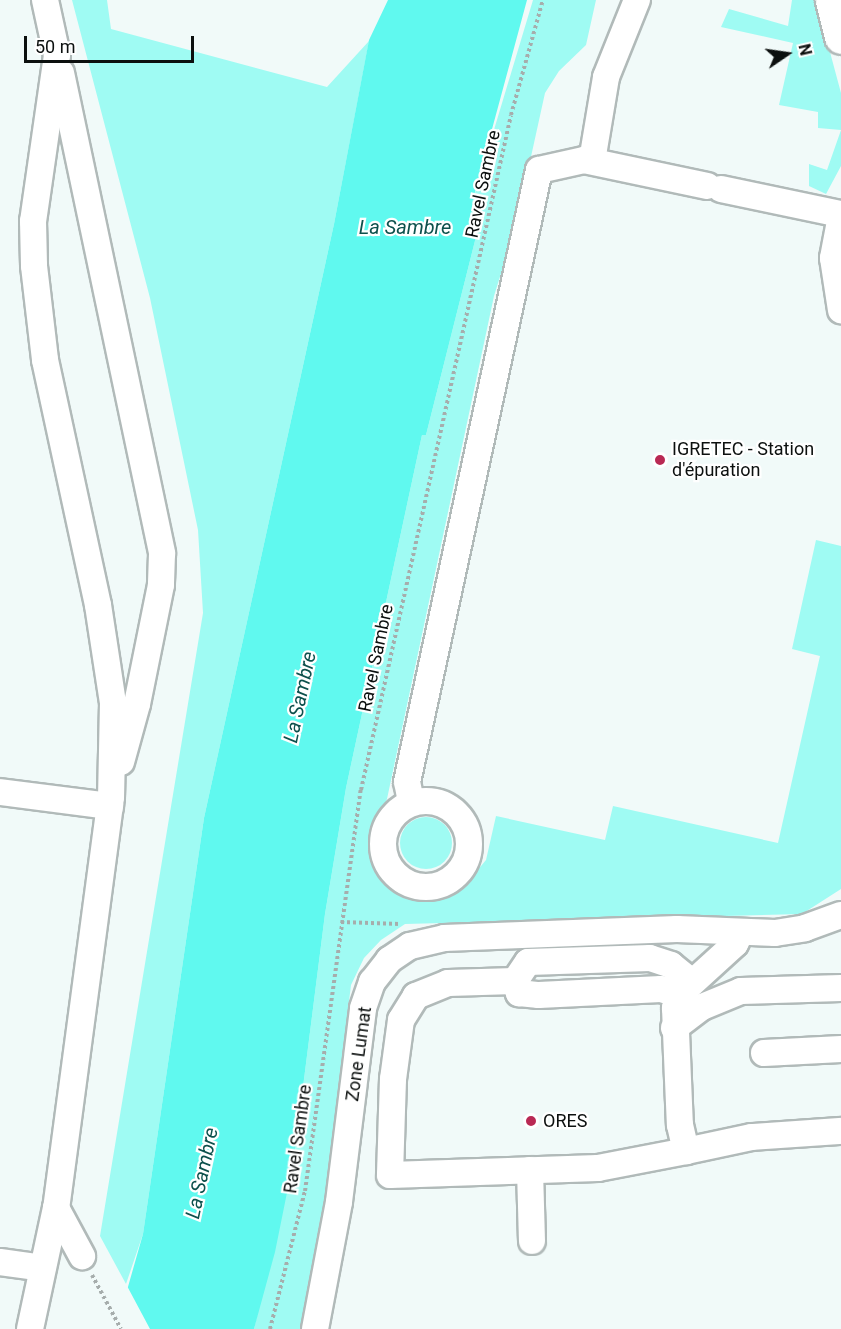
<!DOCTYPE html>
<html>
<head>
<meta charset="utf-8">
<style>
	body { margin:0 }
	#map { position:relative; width:841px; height:1329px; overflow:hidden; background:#f1faf9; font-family:Roboto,sans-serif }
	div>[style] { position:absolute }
	.green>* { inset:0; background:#9ffbf3 }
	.round { border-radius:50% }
	.water>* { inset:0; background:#60f9ef }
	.pier>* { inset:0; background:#f1faf9 }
	.path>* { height:4px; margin-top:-2px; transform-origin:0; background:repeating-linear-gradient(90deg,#a6adac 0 3px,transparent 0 6px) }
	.roads { filter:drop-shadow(2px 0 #b1bab9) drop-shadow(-2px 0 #b1bab9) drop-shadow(0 2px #b1bab9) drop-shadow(0 -2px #b1bab9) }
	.minor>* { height:26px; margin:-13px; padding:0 13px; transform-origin:13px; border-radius:13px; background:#fff }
	.minor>.ring { margin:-13px; padding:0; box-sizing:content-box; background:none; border:26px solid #fff; border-radius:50% }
	.major>* { height:33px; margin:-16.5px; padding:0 16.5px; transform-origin:16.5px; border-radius:16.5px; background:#fff }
	.dots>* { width:16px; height:16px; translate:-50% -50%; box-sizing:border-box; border:3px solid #fff; border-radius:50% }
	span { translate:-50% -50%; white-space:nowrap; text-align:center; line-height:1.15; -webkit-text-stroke:4.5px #fff; paint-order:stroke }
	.street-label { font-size:18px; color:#0c100f }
	.poi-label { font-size:18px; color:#0c100f }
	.left { translate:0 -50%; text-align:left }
	.water-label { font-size:20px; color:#0d514d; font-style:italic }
	.north { position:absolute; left:757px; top:24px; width:60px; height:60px; -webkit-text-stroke:4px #fff; paint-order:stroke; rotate:77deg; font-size:16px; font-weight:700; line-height:24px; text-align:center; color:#0c100f }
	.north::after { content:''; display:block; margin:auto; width:21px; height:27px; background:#0c100f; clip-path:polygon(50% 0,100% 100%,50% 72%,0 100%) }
	.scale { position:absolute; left:24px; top:36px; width:170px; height:27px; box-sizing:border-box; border:3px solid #0c100f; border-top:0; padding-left:8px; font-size:18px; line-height:21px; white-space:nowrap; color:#0c100f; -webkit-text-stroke:4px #fff; paint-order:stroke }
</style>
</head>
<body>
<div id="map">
	<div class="green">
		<div style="clip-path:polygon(72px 0,107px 0,111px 29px,327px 87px,369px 41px,334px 224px,204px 818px,143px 1234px,126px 1284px,100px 1236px,203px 613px,198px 530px,150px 298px)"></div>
		<div style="clip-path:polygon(533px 0,596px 0,586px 45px,559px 71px,545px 93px,516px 225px,494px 296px,387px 799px,372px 836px,377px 865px,402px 890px,420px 898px,441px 898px,461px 890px,486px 860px,496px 816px,605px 840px,613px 806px,778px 843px,820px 656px,792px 649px,816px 540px,841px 546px,841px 889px,802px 914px,405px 924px,381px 940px,364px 958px,351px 985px,322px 1222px,301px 1329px,254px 1329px,294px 1158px,325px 914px,346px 788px,422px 435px,426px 435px,480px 221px,472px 203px)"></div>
		<div style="clip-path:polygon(792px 0,816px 0,841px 93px,841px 166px,826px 194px,809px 186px,809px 164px,827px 170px,841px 130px,818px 128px,818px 112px,779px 105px,793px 43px,721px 27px,729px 9px,788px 26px)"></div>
		<div class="round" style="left:400px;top:817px;width:52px;height:52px"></div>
	</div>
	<div class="water">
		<div style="clip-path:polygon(388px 0,527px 0,472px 203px,480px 221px,426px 435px,422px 435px,346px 788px,325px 914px,294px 1158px,275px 1252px,254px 1329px,116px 1329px,143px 1234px,204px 818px,334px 224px,369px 40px)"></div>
	</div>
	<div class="pier">
		<div style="clip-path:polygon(126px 1283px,126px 1284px,150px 1329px,113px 1329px)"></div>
	</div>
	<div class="path">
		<div style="left:341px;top:922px;width:59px;rotate:1.9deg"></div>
		<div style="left:92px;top:1275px;width:61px;rotate:61.8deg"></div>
		<div style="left:270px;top:1329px;width:142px;rotate:-75.8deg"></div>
		<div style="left:305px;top:1191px;width:405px;rotate:-82.1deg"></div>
		<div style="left:361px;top:790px;width:691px;rotate:-77.47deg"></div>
		<div style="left:511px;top:115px;width:119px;rotate:-74.5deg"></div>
	</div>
	<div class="roads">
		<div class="minor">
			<div style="left:45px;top:0;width:56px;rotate:77.7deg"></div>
			<div style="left:57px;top:55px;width:168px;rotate:98.2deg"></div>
			<div style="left:33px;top:221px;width:45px;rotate:88.7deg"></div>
			<div style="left:34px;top:266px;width:95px;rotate:83.3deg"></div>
			<div style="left:45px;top:360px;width:251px;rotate:77.8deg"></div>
			<div style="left:98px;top:605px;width:99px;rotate:81.3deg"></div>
			<div style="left:113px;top:703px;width:94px;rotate:91.2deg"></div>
			<div style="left:111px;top:797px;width:415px;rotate:97.6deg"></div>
			<div style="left:56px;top:1208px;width:55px;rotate:61.6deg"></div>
			<div style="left:61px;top:73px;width:491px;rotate:78.1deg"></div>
			<div style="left:162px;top:554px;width:31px;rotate:92deg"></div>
			<div style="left:161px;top:585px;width:121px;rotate:101.4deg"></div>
			<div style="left:137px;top:704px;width:60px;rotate:105.4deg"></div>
			<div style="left:592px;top:161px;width:85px;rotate:-80.5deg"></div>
			<div style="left:606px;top:77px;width:83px;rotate:-68.1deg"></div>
			<div style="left:721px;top:189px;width:123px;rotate:11.8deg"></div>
			<div style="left:841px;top:216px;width:43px;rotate:100.8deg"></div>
			<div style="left:833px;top:258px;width:53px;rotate:81.3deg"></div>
			<div style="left:0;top:792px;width:111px;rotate:7.3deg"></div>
			<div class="ring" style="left:383px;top:801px;width:60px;height:60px"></div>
			<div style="left:411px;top:802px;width:20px;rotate:-101deg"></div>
			<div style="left:407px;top:782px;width:626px;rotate:-77.83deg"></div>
			<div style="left:539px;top:170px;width:46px;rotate:-12.5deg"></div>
			<div style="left:584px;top:160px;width:126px;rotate:11.9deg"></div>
			<div style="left:741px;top:932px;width:13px;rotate:117deg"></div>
			<div style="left:735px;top:944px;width:76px;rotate:137.7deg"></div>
			<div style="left:679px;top:995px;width:14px;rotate:107deg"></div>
			<div style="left:675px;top:1008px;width:117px;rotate:87.6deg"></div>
			<div style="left:680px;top:1125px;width:27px;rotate:77deg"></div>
			<div style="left:686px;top:1151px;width:67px;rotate:-12deg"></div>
			<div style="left:752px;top:1137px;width:89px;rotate:-3.9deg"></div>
			<div style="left:515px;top:981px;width:67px;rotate:178.3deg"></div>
			<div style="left:448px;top:983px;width:35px;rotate:158deg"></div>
			<div style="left:416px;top:996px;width:28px;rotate:122deg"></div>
			<div style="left:401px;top:1020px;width:60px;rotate:97.7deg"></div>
			<div style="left:393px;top:1079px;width:96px;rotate:91.8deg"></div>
			<div style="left:390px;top:1175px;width:208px;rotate:-1.9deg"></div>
			<div style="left:598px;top:1168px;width:90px;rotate:-10.9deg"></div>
			<div style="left:515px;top:981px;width:23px;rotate:-56deg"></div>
			<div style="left:528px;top:962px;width:122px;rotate:-1.9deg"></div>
			<div style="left:650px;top:958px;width:22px;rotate:18deg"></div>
			<div style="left:671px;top:965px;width:27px;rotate:39deg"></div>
			<div style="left:515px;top:981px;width:13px;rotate:72deg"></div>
			<div style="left:519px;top:993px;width:20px;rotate:6deg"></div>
			<div style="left:539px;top:995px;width:122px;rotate:-2.8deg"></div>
			<div style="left:661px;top:989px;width:19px;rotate:18deg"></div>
			<div style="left:674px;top:1028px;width:35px;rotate:-37deg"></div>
			<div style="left:702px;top:1007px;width:42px;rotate:-22.3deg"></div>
			<div style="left:741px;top:991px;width:100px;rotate:-1.7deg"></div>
			<div style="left:764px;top:1053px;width:77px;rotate:-3deg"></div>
			<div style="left:530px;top:1170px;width:71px;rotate:88.4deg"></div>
			<div style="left:0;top:1262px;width:43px;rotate:7.9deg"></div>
			<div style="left:30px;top:1329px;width:124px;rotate:-77.9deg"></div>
			<div style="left:315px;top:1329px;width:129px;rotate:-79.3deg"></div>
			<div style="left:339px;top:1202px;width:195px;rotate:-82.9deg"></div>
			<div style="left:363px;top:1008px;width:28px;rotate:-71deg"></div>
			<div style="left:372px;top:982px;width:28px;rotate:-52deg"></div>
			<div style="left:389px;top:960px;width:25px;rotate:-34deg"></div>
			<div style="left:410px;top:946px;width:35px;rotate:-13deg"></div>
			<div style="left:444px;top:938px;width:233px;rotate:-2.2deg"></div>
			<div style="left:677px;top:929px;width:98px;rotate:2.3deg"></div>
			<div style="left:775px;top:933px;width:30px;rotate:-9deg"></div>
			<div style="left:805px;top:928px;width:38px;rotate:-20deg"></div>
		</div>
		<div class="major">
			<div style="left:832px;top:0;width:38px;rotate:76deg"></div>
		</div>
	</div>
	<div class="dots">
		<div style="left:660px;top:460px;background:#b92954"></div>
		<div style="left:531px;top:1121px;background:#b92954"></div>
	</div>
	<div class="street-label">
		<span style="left:483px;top:184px;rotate:-78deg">Ravel Sambre</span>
		<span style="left:376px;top:658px;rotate:-78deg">Ravel Sambre</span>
		<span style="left:359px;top:1054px;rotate:-82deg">Zone Lumat</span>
		<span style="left:298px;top:1139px;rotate:-82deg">Ravel Sambre</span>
	</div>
	<div class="poi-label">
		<span class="left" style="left:672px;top:460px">IGRETEC - Station<br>d'épuration</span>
		<span class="left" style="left:543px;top:1121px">ORES</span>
	</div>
	<div class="water-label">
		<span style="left:405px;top:227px">La Sambre</span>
		<span style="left:300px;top:697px;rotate:-78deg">La Sambre</span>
		<span style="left:202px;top:1173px;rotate:-78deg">La Sambre</span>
	</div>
	<div class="north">N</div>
	<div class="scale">50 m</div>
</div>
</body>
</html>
